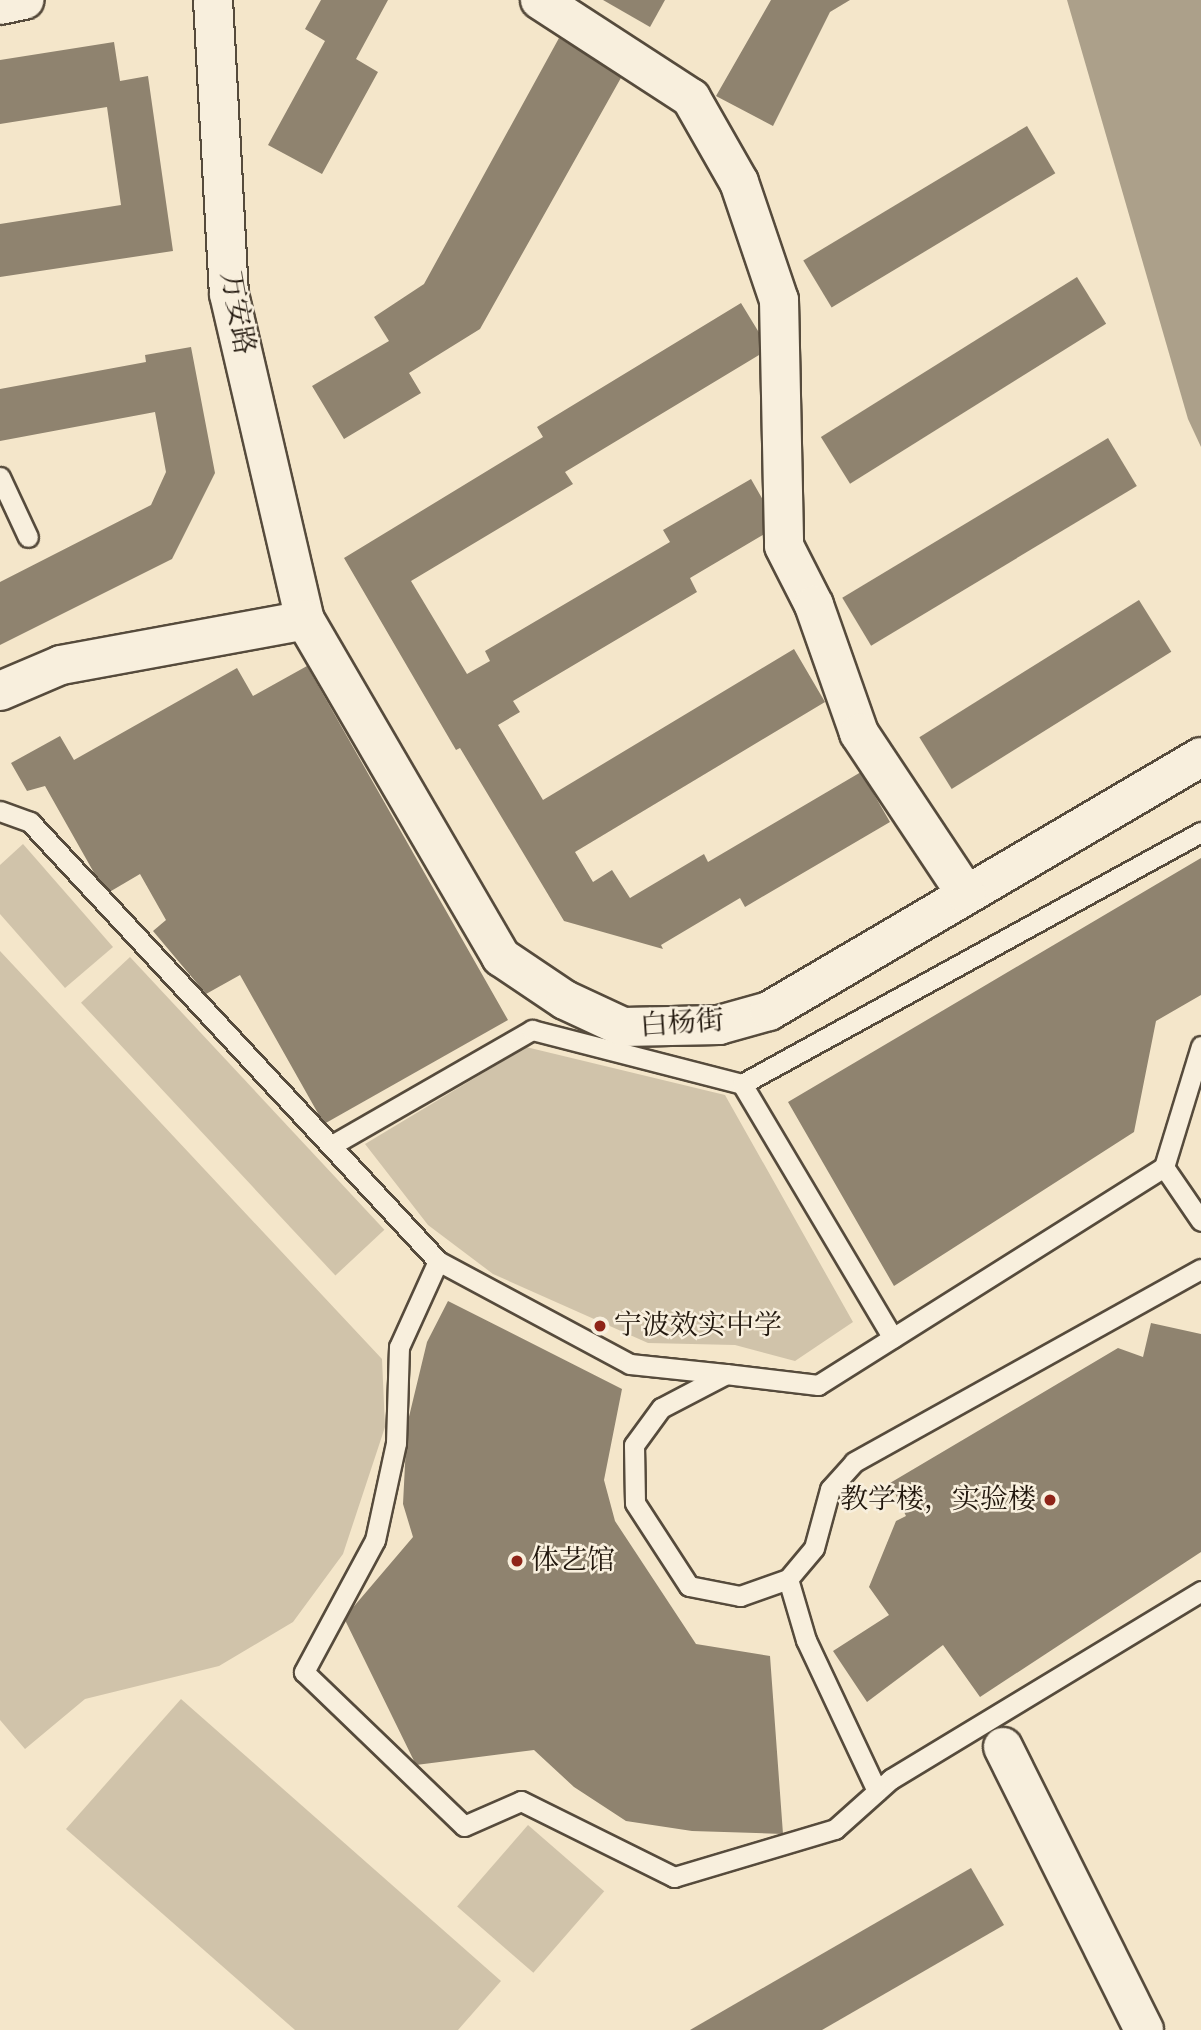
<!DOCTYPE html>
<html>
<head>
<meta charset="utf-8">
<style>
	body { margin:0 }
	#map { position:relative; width:1201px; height:2030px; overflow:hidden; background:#f4e6ca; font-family:"Libre Bodoni","Noto Serif SC",serif }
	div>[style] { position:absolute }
	.green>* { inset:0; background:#d0c3aa; transform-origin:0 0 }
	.water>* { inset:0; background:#aca08a }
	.building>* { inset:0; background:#8f836f; transform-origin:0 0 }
	.roads { filter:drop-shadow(2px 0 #564b3c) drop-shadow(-2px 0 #564b3c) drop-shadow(0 2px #564b3c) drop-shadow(0 -2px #564b3c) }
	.service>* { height:19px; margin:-9.5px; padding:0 9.5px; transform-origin:9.5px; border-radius:9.5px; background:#f8efdd }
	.minor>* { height:38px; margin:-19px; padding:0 19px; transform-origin:19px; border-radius:19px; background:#f8efdd }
	.dots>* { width:19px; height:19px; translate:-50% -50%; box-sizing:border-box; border:4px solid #f8efdd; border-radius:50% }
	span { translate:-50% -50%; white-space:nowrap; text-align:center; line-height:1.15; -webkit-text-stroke:5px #f8efdd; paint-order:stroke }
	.street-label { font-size:28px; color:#21170d }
	.poi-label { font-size:28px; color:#21170d }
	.left { translate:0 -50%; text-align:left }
	.right { translate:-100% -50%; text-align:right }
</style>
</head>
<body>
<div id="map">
	<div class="green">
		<div style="clip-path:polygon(23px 844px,113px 947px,65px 988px,0 914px,0 865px)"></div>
		<div style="clip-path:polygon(0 951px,382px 1359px,385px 1427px,343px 1554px,293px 1622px,219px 1666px,85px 1699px,25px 1749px,0 1720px)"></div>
		<div style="left:130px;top:957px;width:373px;height:67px;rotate:47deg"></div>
		<div style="clip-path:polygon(526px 1047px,725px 1095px,853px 1322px,795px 1361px,735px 1345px,648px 1343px,493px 1274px,428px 1225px,365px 1144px)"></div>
		<div style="clip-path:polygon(181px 1699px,501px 1981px,458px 2030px,295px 2030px,66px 1829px)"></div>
		<div style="left:528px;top:1825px;width:101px;height:108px;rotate:41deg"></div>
	</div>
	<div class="water">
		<div style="clip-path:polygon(1067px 0,1201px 0,1201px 447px,1188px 419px)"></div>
	</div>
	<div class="building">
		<div style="clip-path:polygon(321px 0,388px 0,356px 59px,378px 72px,322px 174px,268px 145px,325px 41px,305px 29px)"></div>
		<div style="clip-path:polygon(603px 0,665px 0,650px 27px)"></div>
		<div style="clip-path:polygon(771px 0,850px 0,830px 12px,773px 126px,716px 96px)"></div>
		<div style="clip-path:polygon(559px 38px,622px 76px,480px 329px,409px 373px,421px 393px,344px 439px,312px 386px,389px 341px,374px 317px,424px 284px)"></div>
		<div style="clip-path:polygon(114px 42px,120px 81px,148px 76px,173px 251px,0 277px,0 224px,121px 205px,107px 107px,0 124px,0 60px)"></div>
		<div style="left:1027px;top:126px;width:55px;height:261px;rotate:59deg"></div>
		<div style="left:1077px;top:277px;width:55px;height:302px;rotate:58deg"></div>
		<div style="clip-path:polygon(741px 303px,769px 349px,565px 472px,573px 484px,411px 581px,467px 674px,490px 661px,485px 651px,670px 542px,663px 530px,751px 479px,778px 526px,690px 578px,697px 592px,513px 701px,520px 712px,498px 725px,543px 800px,794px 649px,825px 702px,575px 852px,593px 882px,612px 870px,630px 898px,704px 854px,708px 862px,861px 772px,890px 822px,745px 907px,740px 898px,661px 945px,663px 949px,564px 921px,460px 748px,456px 750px,344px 558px,543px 437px,537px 427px)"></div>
		<div style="clip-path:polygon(191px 347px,215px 473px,172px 559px,0 645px,0 582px,151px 505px,166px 472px,155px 412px,0 441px,0 389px,146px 362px,145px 355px)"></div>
		<div style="left:1108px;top:438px;width:56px;height:310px;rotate:59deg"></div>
		<div style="left:1139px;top:600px;width:61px;height:259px;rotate:58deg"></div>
		<div style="clip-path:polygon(307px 666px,508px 1020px,324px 1124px,240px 975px,206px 994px,153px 931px,166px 920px,140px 874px,106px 894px,45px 786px,27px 791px,11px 763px,60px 736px,74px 760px,237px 668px,253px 696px)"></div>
		<div style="clip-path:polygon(1201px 858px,1201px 995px,1156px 1021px,1134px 1132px,894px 1286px,788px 1102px)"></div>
		<div style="clip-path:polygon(448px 1301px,622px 1389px,604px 1480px,615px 1521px,696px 1644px,770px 1656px,783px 1834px,692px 1831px,626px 1821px,574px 1787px,534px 1750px,416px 1765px,344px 1618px,413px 1537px,403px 1504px,407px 1425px,427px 1342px)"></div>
		<div style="clip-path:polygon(1151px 1323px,1201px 1334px,1201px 1552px,980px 1697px,943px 1645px,867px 1702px,833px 1651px,889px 1615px,869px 1587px,896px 1521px,906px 1516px,890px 1483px,1118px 1348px,1143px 1357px)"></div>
		<div style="clip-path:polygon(971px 1868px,1004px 1925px,822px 2030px,690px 2030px)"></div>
	</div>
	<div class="roads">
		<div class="service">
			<div style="left:0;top:477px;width:66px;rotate:65deg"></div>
			<div style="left:0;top:811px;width:32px;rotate:20deg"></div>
			<div style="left:30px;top:822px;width:599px;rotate:47.1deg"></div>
			<div style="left:438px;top:1261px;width:218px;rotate:28.2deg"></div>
			<div style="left:630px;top:1364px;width:96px;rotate:6deg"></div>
			<div style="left:1201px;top:1046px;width:127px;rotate:107deg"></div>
			<div style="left:1164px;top:1167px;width:409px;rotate:147.8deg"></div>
			<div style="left:818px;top:1385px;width:93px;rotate:-173.2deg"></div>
			<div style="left:726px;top:1374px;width:73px;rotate:152.4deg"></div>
			<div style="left:661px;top:1408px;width:46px;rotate:126.1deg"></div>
			<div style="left:634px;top:1445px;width:58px;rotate:89deg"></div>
			<div style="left:635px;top:1503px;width:99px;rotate:57deg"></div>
			<div style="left:689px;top:1586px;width:52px;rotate:11.1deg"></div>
			<div style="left:740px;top:1596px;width:51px;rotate:-19.5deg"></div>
			<div style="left:788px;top:1579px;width:40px;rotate:-50deg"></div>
			<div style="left:814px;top:1548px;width:61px;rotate:-74.8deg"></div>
			<div style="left:830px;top:1489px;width:36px;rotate:-48deg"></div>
			<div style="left:854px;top:1462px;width:397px;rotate:-29.1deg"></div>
			<div style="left:742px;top:1084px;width:524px;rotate:-28.77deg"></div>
			<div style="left:332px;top:1145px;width:231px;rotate:-29.9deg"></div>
			<div style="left:532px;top:1030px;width:217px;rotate:14.4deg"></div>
			<div style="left:742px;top:1084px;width:295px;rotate:59.3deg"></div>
			<div style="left:1164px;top:1167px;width:65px;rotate:55.6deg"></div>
			<div style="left:438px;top:1261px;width:94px;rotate:114.4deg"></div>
			<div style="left:399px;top:1347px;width:96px;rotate:91.8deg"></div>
			<div style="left:396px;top:1443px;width:99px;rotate:102.2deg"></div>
			<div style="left:375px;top:1540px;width:150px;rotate:118.3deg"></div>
			<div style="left:304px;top:1672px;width:222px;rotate:43.9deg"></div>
			<div style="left:464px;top:1826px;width:62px;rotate:-23.7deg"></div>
			<div style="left:521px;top:1801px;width:171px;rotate:26.4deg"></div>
			<div style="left:674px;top:1877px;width:168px;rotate:-16.6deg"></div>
			<div style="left:835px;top:1829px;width:75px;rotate:-41.8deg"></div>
			<div style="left:891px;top:1779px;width:363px;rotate:-31.2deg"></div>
			<div style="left:788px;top:1579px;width:64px;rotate:73.6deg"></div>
			<div style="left:806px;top:1640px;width:167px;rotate:64.8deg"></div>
		</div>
		<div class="minor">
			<div style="left:213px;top:0;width:294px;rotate:86.9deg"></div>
			<div style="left:229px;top:294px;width:335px;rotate:76.9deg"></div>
			<div style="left:305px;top:620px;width:390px;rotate:59.8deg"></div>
			<div style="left:501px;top:957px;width:77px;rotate:33.9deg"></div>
			<div style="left:565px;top:1000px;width:64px;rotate:25deg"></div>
			<div style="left:623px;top:1027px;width:96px;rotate:-1.2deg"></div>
			<div style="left:719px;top:1025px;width:52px;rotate:-15.6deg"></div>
			<div style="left:769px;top:1011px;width:501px;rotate:-30.45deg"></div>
			<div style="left:540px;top:0;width:180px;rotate:33deg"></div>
			<div style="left:691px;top:98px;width:97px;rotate:60.3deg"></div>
			<div style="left:739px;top:182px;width:125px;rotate:71.3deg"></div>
			<div style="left:779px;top:300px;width:246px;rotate:88.8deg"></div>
			<div style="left:784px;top:546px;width:66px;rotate:63deg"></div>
			<div style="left:814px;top:605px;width:136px;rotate:70.6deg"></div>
			<div style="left:859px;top:733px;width:193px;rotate:56.4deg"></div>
			<div style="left:0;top:5px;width:25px;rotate:-12deg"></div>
			<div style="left:0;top:691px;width:66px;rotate:-23.1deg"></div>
			<div style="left:61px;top:665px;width:248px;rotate:-10.4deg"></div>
			<div style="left:1003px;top:1747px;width:316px;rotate:63.5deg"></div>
		</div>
	</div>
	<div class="dots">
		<div style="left:600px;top:1326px;background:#8f2418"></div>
		<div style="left:1050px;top:1500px;background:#8f2418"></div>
		<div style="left:517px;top:1561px;background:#8f2418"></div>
	</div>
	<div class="street-label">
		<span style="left:237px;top:313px;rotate:80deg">万安路</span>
		<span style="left:682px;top:1024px;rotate:-4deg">白杨街</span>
	</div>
	<div class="poi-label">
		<span class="left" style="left:614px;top:1326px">宁波效实中学</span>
		<span class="right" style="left:1036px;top:1500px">教学楼，实验楼</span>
		<span class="left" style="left:531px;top:1561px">体艺馆</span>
	</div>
</div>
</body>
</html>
